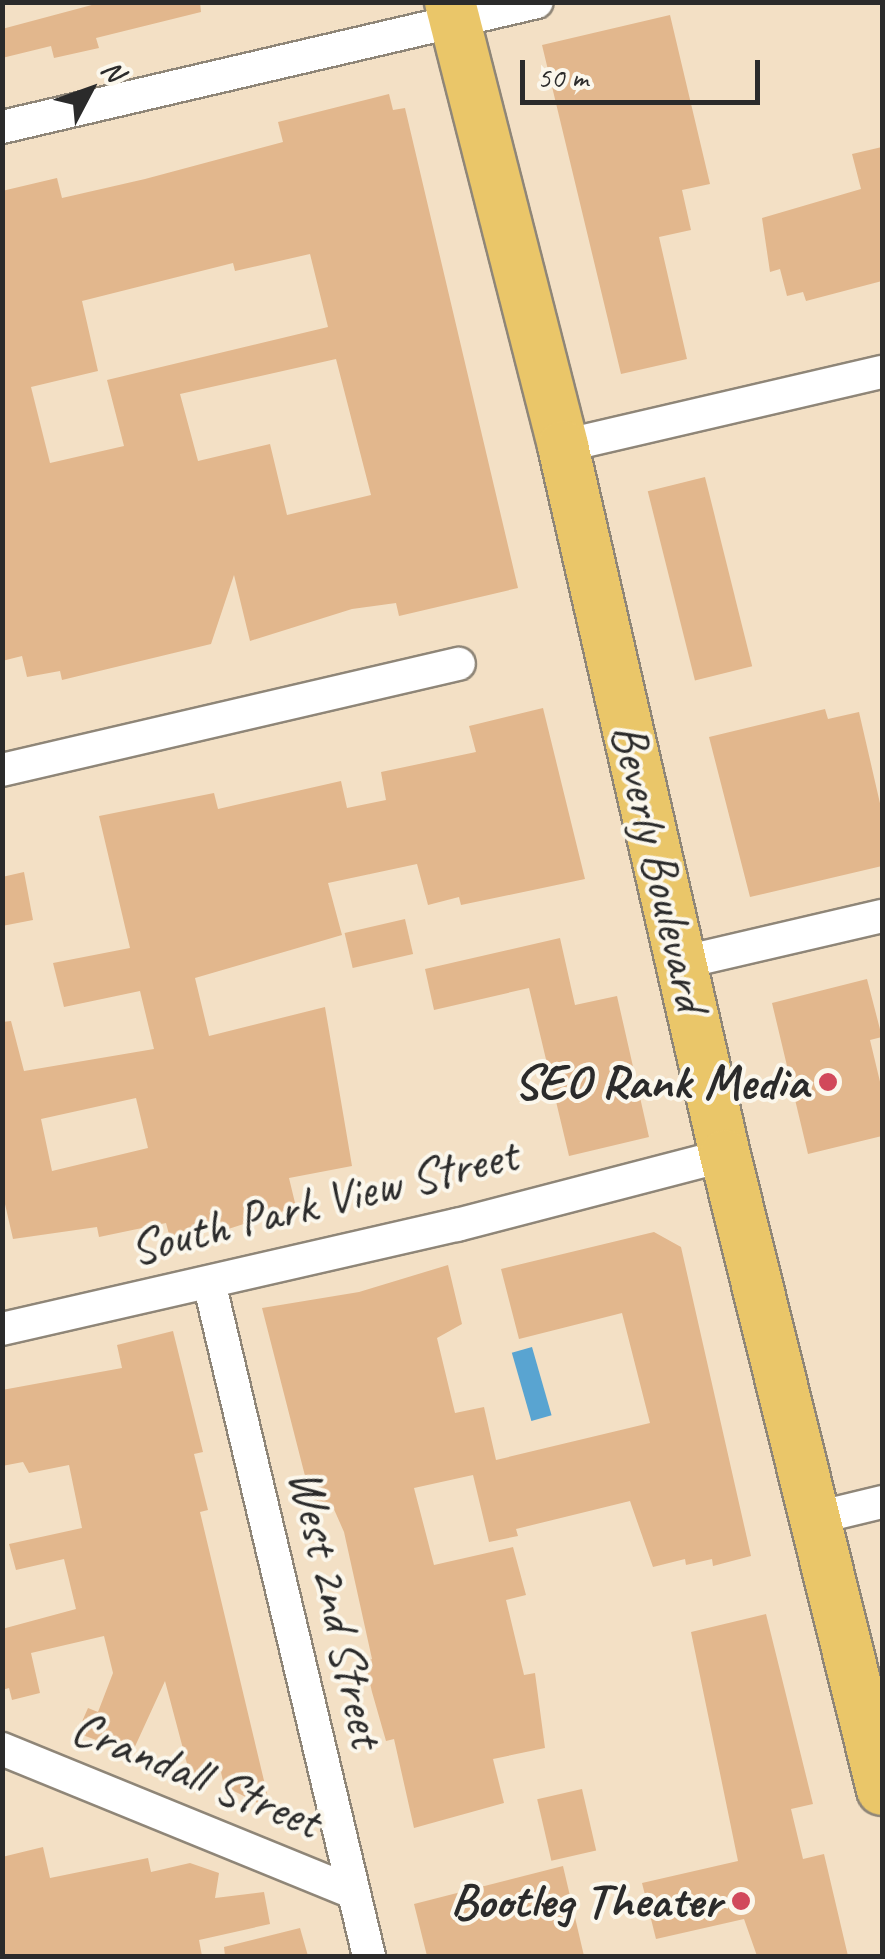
<!DOCTYPE html>
<html>
<head>
<meta charset="utf-8">
<style>
	body { margin:0 }
	#map { position:relative; width:885px; height:1959px; overflow:hidden; background:#f3e0c5; font-family:Caveat,sans-serif }
	div>[style] { position:absolute }
	.water>* { inset:0; background:#59a4d1; transform-origin:0 0 }
	.building>* { inset:0; background:#e2b78d; transform-origin:0 0 }
	.roads { filter:drop-shadow(2px 0 #8f8678) drop-shadow(-2px 0 #8f8678) drop-shadow(0 2px #8f8678) drop-shadow(0 -2px #8f8678) }
	.street>* { height:32px; margin:-16px; padding:0 16px; transform-origin:16px; border-radius:16px; background:#fff }
	.primary>* { height:50px; margin:-25px; padding:0 25px; transform-origin:25px; border-radius:25px; background:#eac669 }
	.dots>* { width:28px; height:28px; translate:-50% -50%; box-sizing:border-box; border:5px solid #fbf7ec; border-radius:50% }
	span { translate:-50% -50%; white-space:nowrap; text-align:center; line-height:1.15; -webkit-text-stroke:8px #fbf7ec; paint-order:stroke }
	.street-label { font-size:50px; color:#2b2b2b }
	.poi-label { font-size:50px; color:#2b2b2b; font-weight:700 }
	.right { translate:-100% -50%; text-align:right }
	.frame { position:absolute; inset:0; border:5px solid #2b2b2b; pointer-events:none }
	.north { position:absolute; left:40px; top:40px; width:100px; height:100px; -webkit-text-stroke:8px #fbf7ec; paint-order:stroke; rotate:49deg; font-size:28px; font-weight:700; line-height:40px; text-align:center; color:#2b2b2b }
	.north::after { content:''; display:block; margin:auto; width:35px; height:45px; background:#2b2b2b; clip-path:polygon(50% 0,100% 100%,50% 72%,0 100%) }
	.scale { position:absolute; left:520px; top:60px; width:240px; height:45px; box-sizing:border-box; border:5px solid #2b2b2b; border-top:0; padding-left:12px; font-size:30px; line-height:35px; white-space:nowrap; color:#2b2b2b; -webkit-text-stroke:8px #fbf7ec; paint-order:stroke }
</style>
</head>
<body>
<div id="map">
	<div class="water">
		<div style="left:532px;top:1347px;width:71px;height:21px;rotate:74deg"></div>
	</div>
	<div class="building">
		<div style="clip-path:polygon(103px 2px,200px 2px,201px 12px,96px 38px,99px 48px,54px 58px,51px 46px,2px 58px,2px 29px)"></div>
		<div style="clip-path:polygon(670px 15px,710px 184px,682px 190px,691px 230px,659px 237px,687px 359px,621px 374px,542px 45px)"></div>
		<div style="clip-path:polygon(evenodd,389px 94px,393px 110px,405px 108px,518px 588px,399px 616px,396px 603px,352px 609px,250px 641px,234px 575px,211px 644px,62px 680px,60px 671px,27px 677px,22px 656px,2px 661px,2px 191px,57px 178px,62px 198px,145px 179px,283px 142px,278px 122px,389px 94px,310px 254px,328px 327px,107px 380px,124px 446px,50px 463px,31px 387px,98px 371px,82px 301px,233px 263px,235px 271px,310px 254px,389px 94px,336px 359px,371px 495px,287px 515px,270px 444px,198px 461px,180px 394px,336px 359px)"></div>
		<div style="clip-path:polygon(882px 147px,882px 281px,806px 301px,803px 292px,787px 296px,780px 269px,770px 272px,762px 218px,861px 189px,852px 154px)"></div>
		<div style="left:705px;top:477px;width:195px;height:59px;rotate:76deg"></div>
		<div style="clip-path:polygon(evenodd,543px 708px,585px 879px,461px 905px,459px 897px,428px 905px,417px 864px,328px 883px,342px 935px,195px 978px,209px 1036px,325px 1007px,352px 1166px,289px 1178px,296px 1207px,216px 1233px,214px 1227px,170px 1238px,166px 1223px,99px 1237px,97px 1227px,13px 1239px,2px 1191px,2px 1022px,11px 1021px,24px 1071px,154px 1049px,140px 991px,64px 1007px,53px 963px,130px 948px,99px 816px,214px 793px,218px 809px,341px 781px,347px 808px,386px 800px,381px 772px,476px 752px,469px 726px,543px 708px,136px 1098px,148px 1148px,52px 1171px,41px 1119px,136px 1098px)"></div>
		<div style="clip-path:polygon(825px 709px,828px 719px,859px 712px,882px 812px,882px 866px,750px 897px,709px 737px)"></div>
		<div style="clip-path:polygon(24px 872px,33px 920px,2px 926px,2px 877px)"></div>
		<div style="left:405px;top:919px;width:36px;height:62px;rotate:77deg"></div>
		<div style="clip-path:polygon(560px 938px,575px 1005px,617px 996px,649px 1137px,569px 1156px,529px 988px,434px 1010px,425px 969px)"></div>
		<div style="clip-path:polygon(867px 979px,882px 1037px,870px 1040px,882px 1090px,882px 1136px,808px 1154px,772px 1003px)"></div>
		<div style="clip-path:polygon(654px 1232px,681px 1247px,751px 1556px,713px 1566px,712px 1559px,686px 1565px,685px 1559px,653px 1567px,630px 1501px,516px 1529px,518px 1536px,489px 1542px,473px 1475px,414px 1488px,434px 1565px,513px 1547px,526px 1595px,506px 1600px,524px 1675px,535px 1673px,545px 1748px,493px 1759px,504px 1803px,414px 1828px,394px 1739px,386px 1741px,372px 1692px,365px 1661px,372px 1659px,344px 1532px,333px 1507px,314px 1511px,262px 1308px,359px 1292px,448px 1265px,462px 1324px,437px 1338px,455px 1413px,484px 1407px,496px 1460px,650px 1423px,622px 1313px,519px 1339px,501px 1269px)"></div>
		<div style="clip-path:polygon(173px 1331px,203px 1452px,194px 1454px,208px 1510px,200px 1512px,271px 1810px,224px 1786px,221px 1772px,190px 1775px,165px 1681px,132px 1753px,77px 1733px,88px 1708px,98px 1712px,113px 1673px,104px 1636px,31px 1653px,40px 1693px,12px 1700px,9px 1688px,2px 1690px,2px 1629px,76px 1609px,64px 1559px,16px 1570px,9px 1544px,82px 1528px,69px 1465px,29px 1473px,23px 1462px,2px 1466px,2px 1390px,122px 1368px,117px 1345px)"></div>
		<div style="clip-path:polygon(766px 1614px,813px 1804px,791px 1809px,803px 1859px,824px 1854px,848px 1956px,757px 1956px,744px 1919px,656px 1939px,642px 1883px,738px 1861px,691px 1632px)"></div>
		<div style="left:582px;top:1789px;width:63px;height:46px;rotate:77deg"></div>
		<div style="clip-path:polygon(43px 1847px,50px 1878px,148px 1858px,151px 1872px,190px 1863px,219px 1873px,215px 1898px,264px 1892px,270px 1924px,199px 1940px,202px 1956px,2px 1956px,2px 1857px)"></div>
		<div style="clip-path:polygon(563px 1866px,584px 1956px,427px 1956px,414px 1904px)"></div>
		<div style="clip-path:polygon(300px 1928px,308px 1956px,225px 1956px,224px 1947px)"></div>
	</div>
	<div class="roads">
		<div class="street">
			<div style="left:2px;top:127px;width:549px;rotate:-13.15deg"></div>
			<div style="left:563px;top:446px;width:327px;rotate:-13.1deg"></div>
			<div style="left:2px;top:770px;width:469px;rotate:-13.1deg"></div>
			<div style="left:680px;top:963px;width:207px;rotate:-13.1deg"></div>
			<div style="left:209px;top:1282px;width:693px;rotate:76.65deg"></div>
			<div style="left:2px;top:1329px;width:467px;rotate:-12.9deg"></div>
			<div style="left:457px;top:1225px;width:277px;rotate:-14.6deg"></div>
			<div style="left:816px;top:1518px;width:68px;rotate:-13.6deg"></div>
			<div style="left:2px;top:1749px;width:378px;rotate:22.2deg"></div>
		</div>
		<div class="primary">
			<div style="left:450px;top:2px;width:458px;rotate:75.7deg"></div>
			<div style="left:563px;top:446px;width:727px;rotate:77.13deg"></div>
			<div style="left:725px;top:1155px;width:654px;rotate:76.11deg"></div>
		</div>
	</div>
	<div class="dots">
		<div style="left:828px;top:1082px;background:#d1495b"></div>
		<div style="left:741px;top:1901px;background:#d1495b"></div>
	</div>
	<div class="street-label">
		<span style="left:660px;top:867px;rotate:77deg">Beverly Boulevard</span>
		<span style="left:323px;top:1201px;rotate:-14deg">South Park View Street</span>
		<span style="left:337px;top:1608px;rotate:77deg">West 2nd Street</span>
		<span style="left:196px;top:1774px;rotate:22deg">Crandall Street</span>
	</div>
	<div class="poi-label">
		<span class="right" style="left:808px;top:1082px">SEO Rank Media</span>
		<span class="right" style="left:721px;top:1901px">Bootleg Theater</span>
	</div>
	<div class="frame"></div>
	<div class="north">N</div>
	<div class="scale">50 m</div>
</div>
</body>
</html>
